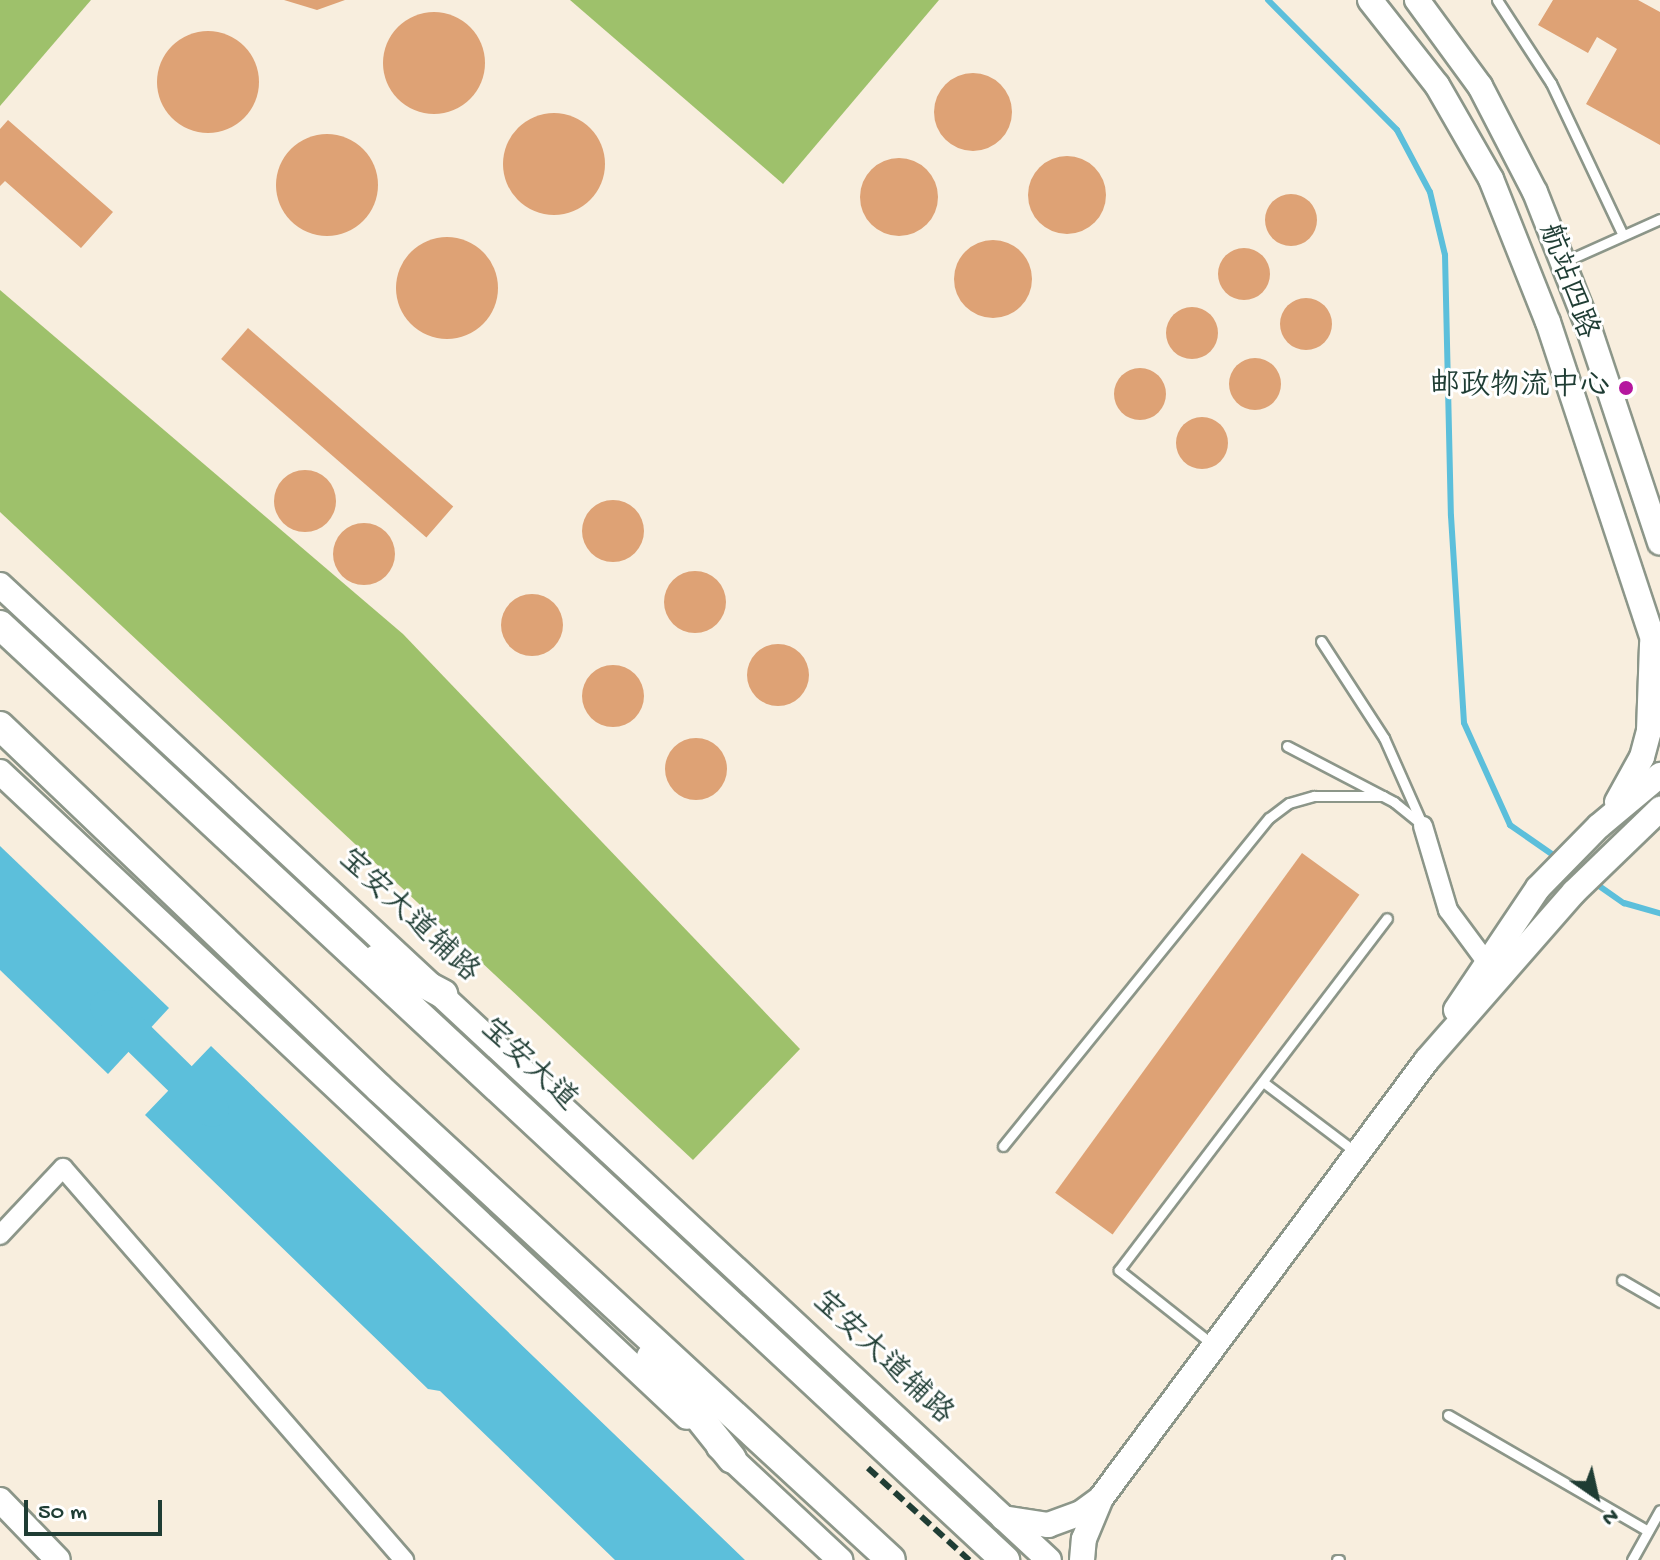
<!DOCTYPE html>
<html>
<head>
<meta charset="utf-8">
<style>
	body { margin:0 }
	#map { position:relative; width:1660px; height:1560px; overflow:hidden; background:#f8eede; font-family:"Gochi Hand","LXGW WenKai TC",sans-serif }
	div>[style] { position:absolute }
	.green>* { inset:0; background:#9ec16b }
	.water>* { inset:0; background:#5cbfdb }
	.stream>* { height:6px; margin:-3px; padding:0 3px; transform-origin:3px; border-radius:3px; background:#5cbfdb }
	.river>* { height:34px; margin:-17px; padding:0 17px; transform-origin:17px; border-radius:17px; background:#5cbfdb }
	.building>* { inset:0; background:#dea275; transform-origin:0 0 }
	.round { border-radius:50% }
	.roads { filter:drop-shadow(2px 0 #8c9689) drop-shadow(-2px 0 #8c9689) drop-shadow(0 2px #8c9689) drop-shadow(0 -2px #8c9689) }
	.lane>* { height:9px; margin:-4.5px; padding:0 4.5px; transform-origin:4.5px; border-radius:4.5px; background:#fff }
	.street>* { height:18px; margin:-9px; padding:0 9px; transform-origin:9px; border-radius:9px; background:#fff }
	.secondary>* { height:24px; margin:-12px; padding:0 12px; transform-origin:12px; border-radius:12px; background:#fff }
	.primary>* { height:28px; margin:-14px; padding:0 14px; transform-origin:14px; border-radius:14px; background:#fff }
	.rail>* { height:6px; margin-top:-3px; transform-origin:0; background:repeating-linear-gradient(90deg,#1f3d34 0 12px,transparent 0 18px) }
	.dots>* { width:22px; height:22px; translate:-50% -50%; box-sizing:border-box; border:4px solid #fff; border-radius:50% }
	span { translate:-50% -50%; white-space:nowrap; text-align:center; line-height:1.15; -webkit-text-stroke:6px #fff; paint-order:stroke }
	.street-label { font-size:30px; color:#1f3d34 }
	.poi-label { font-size:30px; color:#1f3d34 }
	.right { translate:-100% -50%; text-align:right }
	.north { position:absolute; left:1556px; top:1456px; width:80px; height:80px; -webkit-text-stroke:6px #fff; paint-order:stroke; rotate:146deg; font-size:22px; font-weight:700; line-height:32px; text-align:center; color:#1f3d34 }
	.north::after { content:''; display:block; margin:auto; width:28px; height:36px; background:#1f3d34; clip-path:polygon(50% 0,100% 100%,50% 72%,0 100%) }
	.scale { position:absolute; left:24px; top:1500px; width:138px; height:36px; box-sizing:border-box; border:4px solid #1f3d34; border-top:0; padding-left:10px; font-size:24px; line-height:28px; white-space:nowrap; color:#1f3d34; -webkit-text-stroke:6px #fff; paint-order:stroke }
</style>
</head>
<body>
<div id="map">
	<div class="green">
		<div style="clip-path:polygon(0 0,91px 0,0 106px)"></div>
		<div style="clip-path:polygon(570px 0,939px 0,783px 184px)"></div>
		<div style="clip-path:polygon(0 290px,403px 634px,800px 1049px,693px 1160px,0 512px)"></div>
	</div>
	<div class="water">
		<div style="clip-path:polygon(0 846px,169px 1008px,108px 1074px,0 970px)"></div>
		<div style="clip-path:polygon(211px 1046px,745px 1560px,615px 1560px,440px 1391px,428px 1389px,145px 1115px)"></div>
	</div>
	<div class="stream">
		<div style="left:1268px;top:0;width:183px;rotate:45.2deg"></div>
		<div style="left:1397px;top:130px;width:70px;rotate:62deg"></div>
		<div style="left:1430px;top:192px;width:65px;rotate:76.6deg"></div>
		<div style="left:1445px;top:255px;width:261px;rotate:88.7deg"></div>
		<div style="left:1451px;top:516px;width:207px;rotate:86.4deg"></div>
		<div style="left:1464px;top:723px;width:112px;rotate:65.7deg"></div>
		<div style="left:1510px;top:825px;width:60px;rotate:34.8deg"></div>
		<div style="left:1592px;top:881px;width:39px;rotate:35deg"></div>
		<div style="left:1624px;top:903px;width:37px;rotate:16deg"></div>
	</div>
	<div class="river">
		<div style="left:107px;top:1007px;width:147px;rotate:44.4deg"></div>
	</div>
	<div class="building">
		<div style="clip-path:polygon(284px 0,345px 0,317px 10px)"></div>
		<div style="clip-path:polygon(1553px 0,1638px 0,1660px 12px,1660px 145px,1586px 104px,1617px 49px,1597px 37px,1588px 53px,1538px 25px)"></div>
		<div class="round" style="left:383px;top:12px;width:102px;height:102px"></div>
		<div class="round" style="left:157px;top:31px;width:102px;height:102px"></div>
		<div class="round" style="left:934px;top:73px;width:78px;height:78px"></div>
		<div class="round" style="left:503px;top:113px;width:102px;height:102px"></div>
		<div style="clip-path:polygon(8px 120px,113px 212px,81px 248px,5px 181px,0 186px,0 129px)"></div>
		<div class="round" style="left:276px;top:134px;width:102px;height:102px"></div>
		<div class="round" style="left:1028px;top:156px;width:78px;height:78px"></div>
		<div class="round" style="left:860px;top:158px;width:78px;height:78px"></div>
		<div class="round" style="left:1265px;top:194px;width:52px;height:52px"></div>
		<div class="round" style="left:396px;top:237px;width:102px;height:102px"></div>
		<div class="round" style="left:954px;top:240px;width:78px;height:78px"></div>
		<div class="round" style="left:1218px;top:248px;width:52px;height:52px"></div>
		<div class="round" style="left:1280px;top:298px;width:52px;height:52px"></div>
		<div class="round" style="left:1166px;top:307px;width:52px;height:52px"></div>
		<div style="left:248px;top:328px;width:272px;height:41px;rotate:41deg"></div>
		<div class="round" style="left:1229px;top:358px;width:52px;height:52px"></div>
		<div class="round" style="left:1114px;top:368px;width:52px;height:52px"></div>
		<div class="round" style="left:1176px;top:417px;width:52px;height:52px"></div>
		<div class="round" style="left:274px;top:470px;width:62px;height:62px"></div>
		<div class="round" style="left:582px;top:500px;width:62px;height:62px"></div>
		<div class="round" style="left:333px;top:523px;width:62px;height:62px"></div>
		<div class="round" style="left:664px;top:571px;width:62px;height:62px"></div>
		<div class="round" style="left:501px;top:594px;width:62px;height:62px"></div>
		<div class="round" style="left:747px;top:644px;width:62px;height:62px"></div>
		<div class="round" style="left:582px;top:665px;width:62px;height:62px"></div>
		<div class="round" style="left:665px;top:738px;width:62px;height:62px"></div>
		<div style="left:1302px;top:853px;width:71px;height:420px;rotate:36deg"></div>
	</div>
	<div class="roads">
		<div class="lane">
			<div style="left:1497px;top:0;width:99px;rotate:57deg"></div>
			<div style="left:1551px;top:83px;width:168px;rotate:64.7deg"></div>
			<div style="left:1564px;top:262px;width:105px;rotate:-24.1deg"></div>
			<div style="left:1321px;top:641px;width:116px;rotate:57deg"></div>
			<div style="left:1384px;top:738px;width:96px;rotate:66.1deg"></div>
			<div style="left:1287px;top:746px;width:121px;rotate:27.6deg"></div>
			<div style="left:1394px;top:802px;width:35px;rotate:39deg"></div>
			<div style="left:1263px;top:1082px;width:118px;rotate:37.1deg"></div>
			<div style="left:1003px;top:1146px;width:422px;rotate:-51deg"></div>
			<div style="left:1269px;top:818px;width:25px;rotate:-37deg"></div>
			<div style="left:1289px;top:803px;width:26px;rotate:-16deg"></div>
			<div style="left:1314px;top:796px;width:69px"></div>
			<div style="left:1622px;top:1280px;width:44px;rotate:30.1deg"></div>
			<div style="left:1212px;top:1344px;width:119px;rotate:-141.5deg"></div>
			<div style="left:1119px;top:1270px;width:442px;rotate:-52.7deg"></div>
			<div style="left:1448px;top:1415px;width:231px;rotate:30.1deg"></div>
			<div style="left:1337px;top:1560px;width:2px"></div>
			<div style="left:1632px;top:1560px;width:57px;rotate:-60.8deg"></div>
		</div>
		<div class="street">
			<div style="left:1423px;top:826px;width:88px;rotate:73.4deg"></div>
			<div style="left:1448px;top:910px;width:62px;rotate:53.5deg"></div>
			<div style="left:0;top:1235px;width:92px;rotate:-46.8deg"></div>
			<div style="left:63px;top:1168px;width:520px;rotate:48.98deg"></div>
		</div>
		<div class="secondary">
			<div style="left:1370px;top:0;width:108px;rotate:51.8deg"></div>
			<div style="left:1437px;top:85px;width:108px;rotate:60.1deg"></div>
			<div style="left:1491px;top:179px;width:154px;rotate:68.3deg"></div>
			<div style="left:1548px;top:322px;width:357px;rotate:71.7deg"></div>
			<div style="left:1417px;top:0;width:107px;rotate:53.8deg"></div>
			<div style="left:1480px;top:86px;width:119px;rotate:62.6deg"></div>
			<div style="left:1535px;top:192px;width:147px;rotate:68.5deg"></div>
			<div style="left:1589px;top:329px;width:225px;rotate:71.6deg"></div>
			<div style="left:0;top:585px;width:1432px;rotate:42.91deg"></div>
			<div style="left:0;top:772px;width:942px;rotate:43.19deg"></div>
			<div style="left:1617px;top:802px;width:51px;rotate:-60.9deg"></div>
			<div style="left:1642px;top:757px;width:27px;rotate:-75deg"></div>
			<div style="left:1649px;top:731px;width:88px;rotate:-88deg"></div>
			<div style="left:1456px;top:1010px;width:147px;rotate:-56.1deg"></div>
			<div style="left:1538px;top:888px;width:87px;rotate:-45.5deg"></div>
			<div style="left:1599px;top:826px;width:80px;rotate:-39.9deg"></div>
			<div style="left:719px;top:1447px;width:166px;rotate:43deg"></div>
			<div style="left:0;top:1500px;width:83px;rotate:46deg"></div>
			<div style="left:1003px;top:1518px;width:46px;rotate:8.8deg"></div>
			<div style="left:1048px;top:1525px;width:35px;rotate:-20deg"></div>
			<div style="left:1081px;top:1513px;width:22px;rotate:-36deg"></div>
			<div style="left:1082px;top:1560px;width:21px;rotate:-85deg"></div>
			<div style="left:1084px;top:1539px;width:44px;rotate:-67.5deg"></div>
			<div style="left:1101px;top:1498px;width:546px;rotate:-53.34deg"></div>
			<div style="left:1427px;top:1060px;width:223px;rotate:-48.8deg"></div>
			<div style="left:1574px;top:892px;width:120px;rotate:-44deg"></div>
		</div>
		<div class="primary">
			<div style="left:0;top:625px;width:1373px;rotate:42.93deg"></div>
			<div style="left:0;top:726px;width:524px;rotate:43.69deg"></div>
			<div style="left:379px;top:1088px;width:696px;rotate:42.67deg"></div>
			<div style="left:377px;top:959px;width:75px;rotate:27.9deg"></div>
			<div style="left:651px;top:1357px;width:130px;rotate:51.5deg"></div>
		</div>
	</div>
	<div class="rail">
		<div style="left:868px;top:1468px;width:137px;rotate:42.3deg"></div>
	</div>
	<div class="dots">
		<div style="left:1626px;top:388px;background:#b5179e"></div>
	</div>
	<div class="street-label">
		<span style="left:1566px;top:282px;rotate:70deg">航站四路</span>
		<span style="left:407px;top:917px;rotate:43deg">宝安大道辅路</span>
		<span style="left:527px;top:1066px;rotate:43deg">宝安大道</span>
		<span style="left:881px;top:1359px;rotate:43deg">宝安大道辅路</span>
	</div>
	<div class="poi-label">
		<span class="right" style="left:1610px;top:388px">邮政物流中心</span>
	</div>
	<div class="north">N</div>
	<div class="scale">50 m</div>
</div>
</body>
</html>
